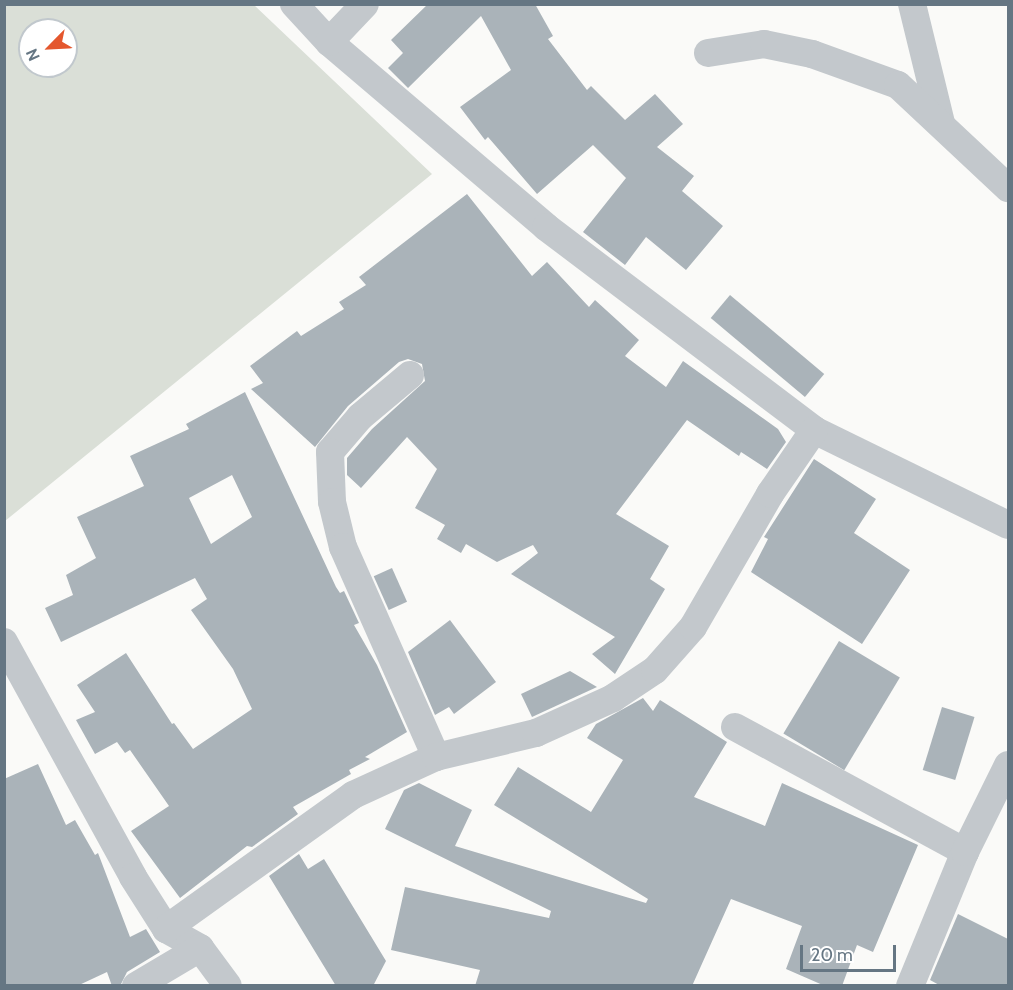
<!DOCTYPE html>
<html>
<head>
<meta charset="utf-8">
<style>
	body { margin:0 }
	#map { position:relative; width:1013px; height:990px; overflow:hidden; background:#fafaf8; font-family:Cabin,sans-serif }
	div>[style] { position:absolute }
	.green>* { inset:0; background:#dadfd7 }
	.building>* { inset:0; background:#aab3b9; transform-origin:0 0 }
	.street>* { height:28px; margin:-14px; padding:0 14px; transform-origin:14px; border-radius:14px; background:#c3c8cc }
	span { translate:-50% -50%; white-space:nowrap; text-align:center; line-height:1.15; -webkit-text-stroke:6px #fff; paint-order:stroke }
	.frame { position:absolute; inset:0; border:6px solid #657683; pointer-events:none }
	.north { position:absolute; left:18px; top:18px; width:60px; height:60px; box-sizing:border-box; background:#fff; border:2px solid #c1c8cd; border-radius:50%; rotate:246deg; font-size:16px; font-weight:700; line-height:24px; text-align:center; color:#657683 }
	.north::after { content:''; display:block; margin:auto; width:21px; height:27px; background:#e4572e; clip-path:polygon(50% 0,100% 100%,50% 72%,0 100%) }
	.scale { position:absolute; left:800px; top:945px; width:96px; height:27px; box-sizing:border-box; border:3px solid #657683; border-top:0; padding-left:8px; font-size:18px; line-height:21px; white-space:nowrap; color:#657683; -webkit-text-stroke:4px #fff; paint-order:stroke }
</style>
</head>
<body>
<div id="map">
	<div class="green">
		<div style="clip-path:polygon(evenodd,5px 4px,254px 5px,432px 174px,5px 521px,5px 4px,30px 30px,66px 30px,66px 66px,30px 66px,30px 30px)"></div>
	</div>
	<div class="building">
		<div style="clip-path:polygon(428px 4px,535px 4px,553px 36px,548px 39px,587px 90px,591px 86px,625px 120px,655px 94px,683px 124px,657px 147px,694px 176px,682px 191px,723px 226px,686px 270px,646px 237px,625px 265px,583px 232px,626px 178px,593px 145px,537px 194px,488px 137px,485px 140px,460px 107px,511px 70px,481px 16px,408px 88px,388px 68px,403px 53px,391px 40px)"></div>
		<div style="clip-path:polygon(467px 194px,532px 276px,547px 262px,589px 307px,595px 300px,639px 340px,625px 356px,666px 387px,683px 361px,778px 429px,786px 442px,767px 469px,741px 452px,739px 456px,687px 420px,616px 514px,669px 546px,650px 579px,665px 589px,615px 674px,592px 654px,615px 637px,511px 574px,538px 553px,533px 545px,497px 562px,466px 544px,461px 553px,437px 539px,445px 525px,415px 508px,437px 469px,407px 437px,361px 488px,347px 475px,347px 458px,372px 429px,425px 381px,422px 364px,408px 359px,399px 362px,348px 406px,315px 447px,251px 389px,263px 383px,250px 366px,297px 331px,301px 336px,344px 309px,339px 302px,366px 285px,359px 277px)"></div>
		<div style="left:730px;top:295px;width:123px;height:30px;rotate:40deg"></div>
		<div style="clip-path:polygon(evenodd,245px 392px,336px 587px,340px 593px,344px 591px,359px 623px,354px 625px,377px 665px,407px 732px,365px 757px,370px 759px,349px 770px,351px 774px,293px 807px,298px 814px,252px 847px,247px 846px,180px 898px,131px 831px,169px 806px,130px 750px,125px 753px,117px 742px,95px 754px,76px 720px,95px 712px,77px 685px,126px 653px,172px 724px,174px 723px,193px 749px,252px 709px,233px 669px,191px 610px,207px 599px,195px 578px,61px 642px,45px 608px,73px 595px,66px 575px,96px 558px,77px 517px,144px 486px,130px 456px,189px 429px,186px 424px,245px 392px,232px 475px,252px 517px,211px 544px,189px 498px,232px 475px)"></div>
		<div style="clip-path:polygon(814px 459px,876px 499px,854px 533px,910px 570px,862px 644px,751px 572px,768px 539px,764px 537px)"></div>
		<div style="left:392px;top:568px;width:37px;height:20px;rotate:66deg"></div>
		<div style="clip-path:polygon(450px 620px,496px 682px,454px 714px,449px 707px,435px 715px,408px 652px)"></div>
		<div style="left:839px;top:641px;width:71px;height:108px;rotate:31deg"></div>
		<div style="clip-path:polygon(570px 671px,597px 687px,532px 717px,521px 694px)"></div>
		<div style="clip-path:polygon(643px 698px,653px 711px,660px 700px,727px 742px,694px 797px,765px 826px,782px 783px,918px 845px,873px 952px,857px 945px,842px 986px,825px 986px,786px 969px,802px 926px,731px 899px,692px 986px,475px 986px,480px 970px,391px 950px,405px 887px,549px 918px,551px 911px,385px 829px,404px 790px,419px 783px,472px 810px,455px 846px,646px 903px,648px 899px,494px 805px,518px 767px,591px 812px,623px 760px,587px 738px,596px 724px)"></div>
		<div style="left:942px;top:707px;width:34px;height:66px;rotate:17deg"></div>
		<div style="clip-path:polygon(38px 764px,66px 825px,75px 820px,95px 855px,98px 853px,130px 937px,146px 929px,160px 952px,127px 972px,120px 986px,112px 986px,107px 972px,77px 986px,4px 986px,4px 779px)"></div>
		<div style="clip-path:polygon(299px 854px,308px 869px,324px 859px,386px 961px,373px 986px,336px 986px,269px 876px)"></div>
		<div style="clip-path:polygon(958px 914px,1008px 939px,1008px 986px,941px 986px,930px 980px)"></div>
	</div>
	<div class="street">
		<div style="left:294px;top:4px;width:52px;rotate:47.4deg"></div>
		<div style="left:329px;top:42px;width:285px;rotate:40.4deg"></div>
		<div style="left:546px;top:227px;width:336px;rotate:37.1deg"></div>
		<div style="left:814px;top:430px;width:216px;rotate:26.1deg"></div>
		<div style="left:912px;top:4px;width:122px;rotate:76.3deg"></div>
		<div style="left:329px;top:42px;width:52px;rotate:-46.5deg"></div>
		<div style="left:708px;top:53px;width:57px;rotate:-9.1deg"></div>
		<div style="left:764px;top:44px;width:49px;rotate:11.8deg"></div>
		<div style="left:812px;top:54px;width:91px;rotate:19.8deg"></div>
		<div style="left:898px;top:85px;width:151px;rotate:43.1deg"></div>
		<div style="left:410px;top:375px;width:65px;rotate:140deg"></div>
		<div style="left:360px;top:417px;width:46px;rotate:130.6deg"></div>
		<div style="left:330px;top:452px;width:50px;rotate:87.7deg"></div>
		<div style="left:332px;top:502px;width:46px;rotate:76.3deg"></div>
		<div style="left:343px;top:547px;width:230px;rotate:66.1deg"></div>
		<div style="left:4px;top:642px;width:268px;rotate:61.2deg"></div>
		<div style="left:133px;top:877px;width:62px;rotate:57.6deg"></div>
		<div style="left:166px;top:929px;width:39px;rotate:29deg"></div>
		<div style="left:200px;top:948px;width:47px;rotate:53.6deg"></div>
		<div style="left:735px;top:727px;width:262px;rotate:28.5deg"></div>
		<div style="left:166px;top:929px;width:230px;rotate:-35.6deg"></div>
		<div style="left:353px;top:795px;width:91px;rotate:-24.6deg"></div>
		<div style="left:436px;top:757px;width:103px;rotate:-13.5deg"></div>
		<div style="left:536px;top:733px;width:85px;rotate:-24.4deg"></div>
		<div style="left:613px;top:698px;width:50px;rotate:-33.7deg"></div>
		<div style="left:655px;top:670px;width:57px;rotate:-48.5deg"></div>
		<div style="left:693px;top:627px;width:154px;rotate:-59.9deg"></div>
		<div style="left:770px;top:494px;width:78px;rotate:-55.5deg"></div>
		<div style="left:136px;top:986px;width:74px;rotate:-30.7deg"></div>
		<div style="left:910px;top:986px;width:145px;rotate:-67.7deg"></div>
		<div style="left:965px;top:852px;width:97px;rotate:-63.7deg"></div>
	</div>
	<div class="frame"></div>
	<div class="north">N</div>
	<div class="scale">20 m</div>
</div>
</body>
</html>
